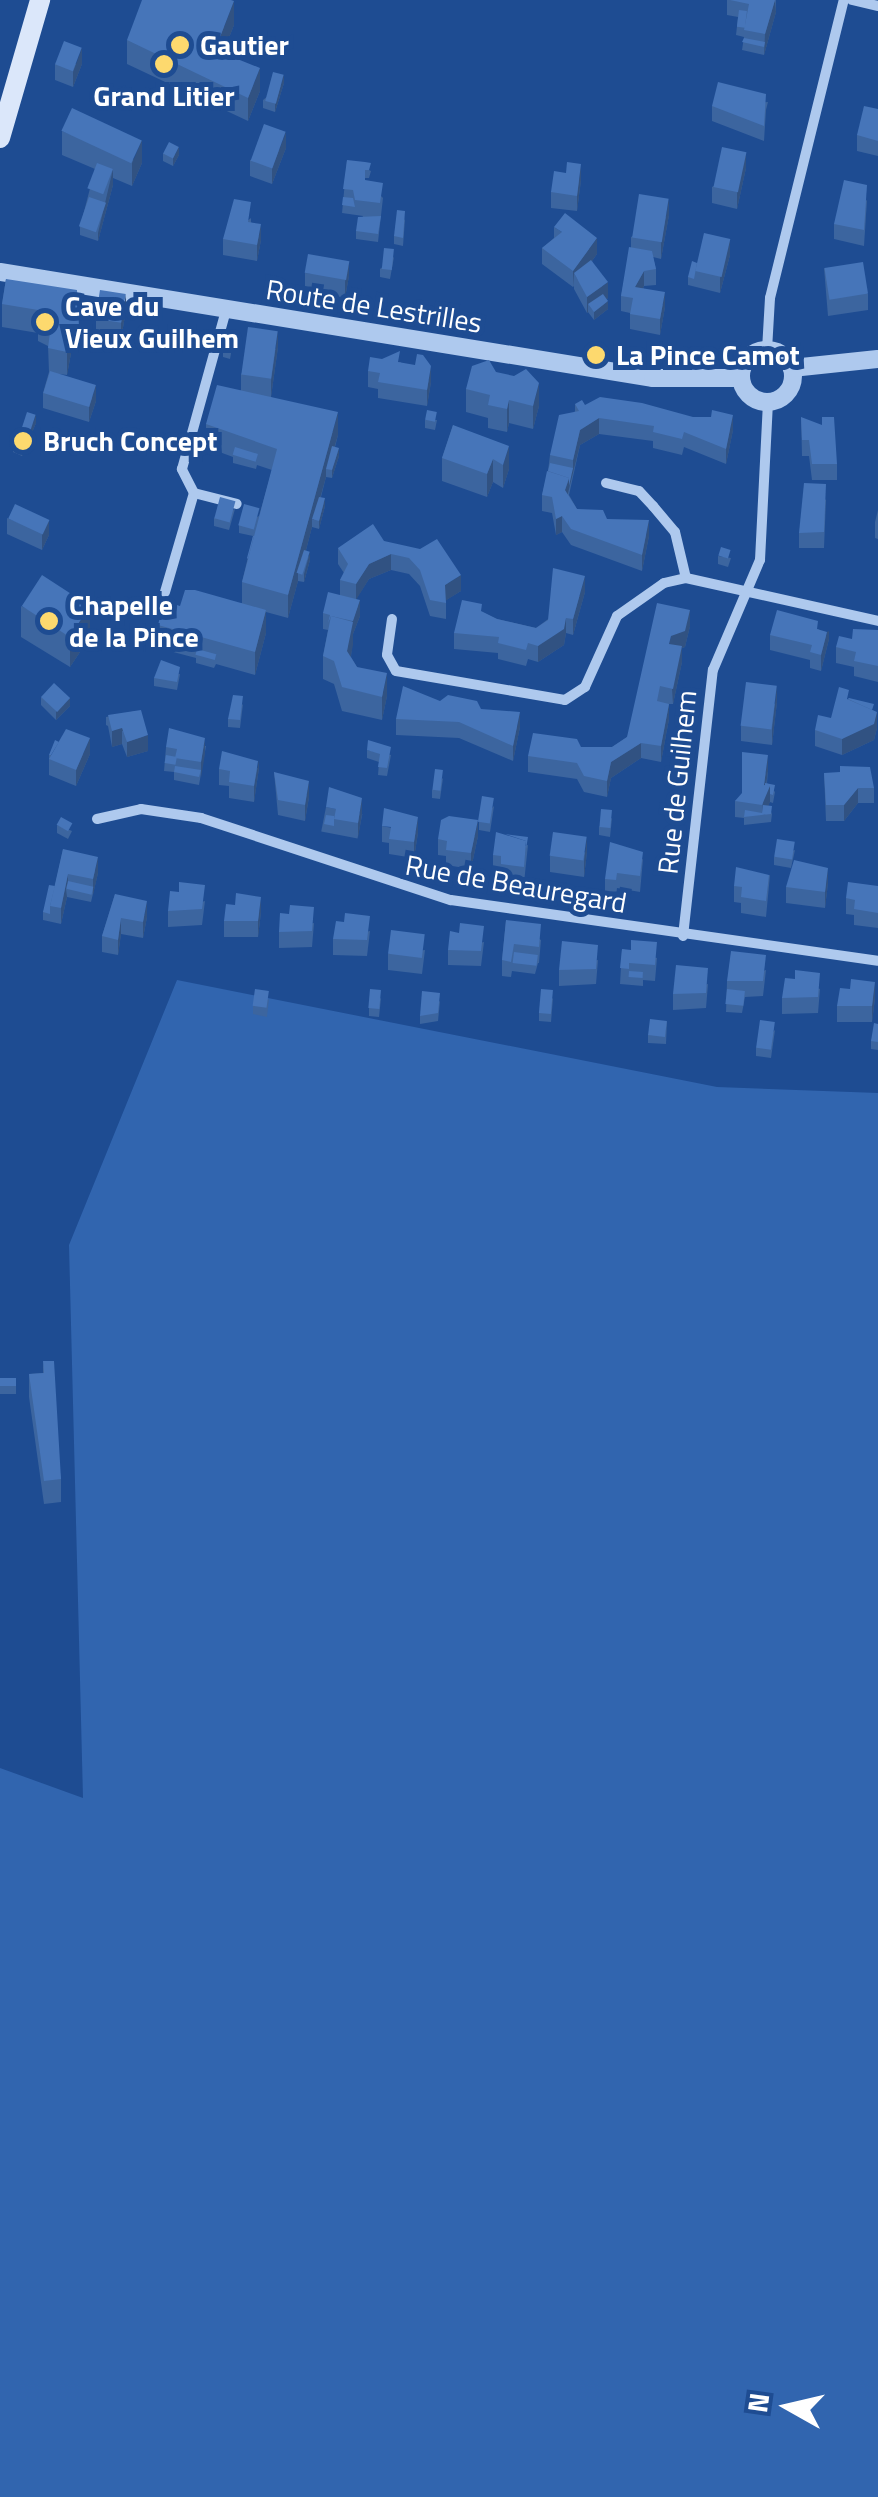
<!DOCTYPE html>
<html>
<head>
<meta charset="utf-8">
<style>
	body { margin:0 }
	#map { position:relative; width:878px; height:2497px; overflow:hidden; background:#1e4c92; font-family:"Titillium Web",sans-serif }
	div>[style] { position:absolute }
	.green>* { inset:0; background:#3165af }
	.minor>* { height:10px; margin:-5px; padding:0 5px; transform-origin:5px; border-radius:5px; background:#aec9ee }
	.tertiary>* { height:18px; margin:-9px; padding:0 9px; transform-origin:9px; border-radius:9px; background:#aec9ee }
	.tertiary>.ring { margin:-9px; padding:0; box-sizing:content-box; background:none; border:18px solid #aec9ee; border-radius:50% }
	.secondary>* { height:20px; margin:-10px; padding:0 10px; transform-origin:10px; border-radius:10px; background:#dbe7fa }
	.wall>* { inset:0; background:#3c659f; transform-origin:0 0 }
	.shaded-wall>* { inset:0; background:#315282 }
	.building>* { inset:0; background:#4675b9; transform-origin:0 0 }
	.dots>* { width:28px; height:28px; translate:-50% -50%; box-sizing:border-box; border:5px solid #1e4c92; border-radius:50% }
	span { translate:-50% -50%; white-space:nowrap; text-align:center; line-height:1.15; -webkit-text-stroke:10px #1e4c92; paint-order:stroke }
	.poi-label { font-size:28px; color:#fff; font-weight:700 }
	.left { translate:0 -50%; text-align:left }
	.street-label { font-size:28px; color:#fff }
	.north { position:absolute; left:738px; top:2357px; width:100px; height:100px; -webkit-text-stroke:8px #1e4c92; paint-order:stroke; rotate:278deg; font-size:28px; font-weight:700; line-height:40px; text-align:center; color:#fff }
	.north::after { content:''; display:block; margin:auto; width:35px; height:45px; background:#fff; clip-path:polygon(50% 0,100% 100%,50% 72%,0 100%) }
</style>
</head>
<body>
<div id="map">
	<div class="green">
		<div style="clip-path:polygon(177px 980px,717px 1087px,878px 1093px,878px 2497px,0 2497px,0 1768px,83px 1798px,69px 1245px)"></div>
	</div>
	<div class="minor">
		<div style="left:852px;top:0;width:27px;rotate:13deg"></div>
		<div style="left:767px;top:350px;width:52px;rotate:-86.7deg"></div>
		<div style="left:770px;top:298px;width:307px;rotate:-76.1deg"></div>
		<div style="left:606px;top:483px;width:34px;rotate:14deg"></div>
		<div style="left:639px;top:491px;width:21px;rotate:47deg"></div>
		<div style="left:653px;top:506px;width:34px;rotate:50deg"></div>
		<div style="left:675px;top:532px;width:47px;rotate:76.6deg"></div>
		<div style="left:194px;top:493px;width:44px;rotate:14.3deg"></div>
		<div style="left:165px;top:592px;width:103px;rotate:-73.7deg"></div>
		<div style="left:194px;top:493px;width:27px;rotate:-117deg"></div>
		<div style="left:182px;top:469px;width:165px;rotate:-74.5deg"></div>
		<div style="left:392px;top:619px;width:36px;rotate:98deg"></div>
		<div style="left:387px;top:655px;width:18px;rotate:61deg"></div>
		<div style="left:396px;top:671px;width:171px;rotate:9.7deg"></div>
		<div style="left:565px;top:700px;width:24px;rotate:-33deg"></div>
		<div style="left:585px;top:687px;width:78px;rotate:-65.7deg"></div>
		<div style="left:617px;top:616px;width:57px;rotate:-35.1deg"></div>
		<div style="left:664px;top:583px;width:23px;rotate:-13deg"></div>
		<div style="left:686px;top:578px;width:197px;rotate:12.6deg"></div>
		<div style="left:97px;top:819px;width:45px;rotate:-12.8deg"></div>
		<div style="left:141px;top:809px;width:61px;rotate:8.5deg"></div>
		<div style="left:201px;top:818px;width:263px;rotate:18.2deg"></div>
		<div style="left:451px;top:900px;width:431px;rotate:8.1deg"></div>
		<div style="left:683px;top:936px;width:268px;rotate:-83.6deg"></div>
		<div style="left:713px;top:670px;width:120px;rotate:-66.9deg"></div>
		<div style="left:760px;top:560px;width:157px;rotate:-87.1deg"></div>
	</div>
	<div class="tertiary">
		<div style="left:0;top:272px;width:662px;rotate:9.22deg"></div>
		<div style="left:653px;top:378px;width:88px"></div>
		<div class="ring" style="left:741px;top:350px;width:34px;height:34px"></div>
		<div style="left:792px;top:368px;width:86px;rotate:-6deg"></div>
	</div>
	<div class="secondary">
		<div style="left:0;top:138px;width:144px;rotate:-73.8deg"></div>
	</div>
	<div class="wall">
		<div style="clip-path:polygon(727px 0,776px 0,776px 12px,764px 55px,742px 50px,744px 37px,736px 35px,738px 17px,727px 15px)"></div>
		<div style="clip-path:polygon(234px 25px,223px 53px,260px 91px,248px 121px,127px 64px,127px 40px)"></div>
		<div style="clip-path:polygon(55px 64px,82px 64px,73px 87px,55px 80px)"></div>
		<div style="clip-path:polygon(284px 83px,275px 112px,263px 108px,263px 100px)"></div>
		<div style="clip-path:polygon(768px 102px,766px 110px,764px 141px,712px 121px,712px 106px)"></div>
		<div style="clip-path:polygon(878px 109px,878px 156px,857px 151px,857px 135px)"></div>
		<div style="clip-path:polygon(62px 131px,142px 163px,132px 186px,113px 178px,113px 185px,98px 241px,80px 235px,80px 227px,95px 169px,62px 155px)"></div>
		<div style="clip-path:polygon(286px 148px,272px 184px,250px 176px,250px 160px)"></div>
		<div style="clip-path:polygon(163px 153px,179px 155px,173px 166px,163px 161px)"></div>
		<div style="clip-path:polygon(347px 160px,371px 171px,369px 178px,365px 178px,365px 180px,383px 198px,378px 242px,356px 239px,356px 231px,363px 216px,342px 213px)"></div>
		<div style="clip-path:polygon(746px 168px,737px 209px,712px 203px,712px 187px)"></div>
		<div style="clip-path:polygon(566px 173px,581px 180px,577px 211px,551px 208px,551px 192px)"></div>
		<div style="clip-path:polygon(867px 200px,864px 246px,834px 239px,834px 224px)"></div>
		<div style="clip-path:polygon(669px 215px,661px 259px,653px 257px,656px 269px,656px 285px,644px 286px,643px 288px,665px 307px,660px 335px,630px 329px,630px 313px,621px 311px,621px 296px,631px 247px,631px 237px)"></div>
		<div style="clip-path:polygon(251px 218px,251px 222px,261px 240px,257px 261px,223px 255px,223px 239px)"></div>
		<div style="clip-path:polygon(405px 219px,403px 246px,394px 244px,394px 236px)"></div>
		<div style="clip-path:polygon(554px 227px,597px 254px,592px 261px,608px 298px,606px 299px,608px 309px,594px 320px,588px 312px,587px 313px,574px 289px,574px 286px,573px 287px,542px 264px,542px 248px,554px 238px)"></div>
		<div style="clip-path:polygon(730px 255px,720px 293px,688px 285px,688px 277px,697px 263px)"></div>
		<div style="clip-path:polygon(394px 257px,390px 279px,380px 277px,380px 269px)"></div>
		<div style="clip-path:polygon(824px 268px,868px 294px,868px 310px,828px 316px)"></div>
		<div style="clip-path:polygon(305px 273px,349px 276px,345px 298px,305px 289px)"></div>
		<div style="clip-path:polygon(6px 279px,79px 326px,79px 349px,72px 348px,67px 375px,59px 374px,96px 401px,89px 422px,43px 408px,43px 393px,49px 372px,48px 346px,38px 341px,38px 333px,2px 327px,2px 304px)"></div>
		<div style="clip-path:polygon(126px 310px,121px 339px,96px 334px,96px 319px)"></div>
		<div style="clip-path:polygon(278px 347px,271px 397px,338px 435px,335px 447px,339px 456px,332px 478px,326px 477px,321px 497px,325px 506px,319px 529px,312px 527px,306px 550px,310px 560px,304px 582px,298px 581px,288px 618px,266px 612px,266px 633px,255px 675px,216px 664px,214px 668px,196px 663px,196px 658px,158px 648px,158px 625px,180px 606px,242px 603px,242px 582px,253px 536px,239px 533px,239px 525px,259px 516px,272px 470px,257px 465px,256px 469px,233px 463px,233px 457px,206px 447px,206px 424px,241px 390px,241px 374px)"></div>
		<div style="clip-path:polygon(232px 348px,230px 359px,223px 357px,223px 349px)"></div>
		<div style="clip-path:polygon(400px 362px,431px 382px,427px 406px,378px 398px,378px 389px,368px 387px,368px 371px)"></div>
		<div style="clip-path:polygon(496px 372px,539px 406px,533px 429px,509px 423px,507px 432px,488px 428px,488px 418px,466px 412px,466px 389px)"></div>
		<div style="clip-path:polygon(575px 404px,733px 430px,726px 464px,684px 447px,682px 455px,653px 448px,653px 441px,599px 434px,580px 445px,569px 495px,577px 509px,607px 519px,649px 536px,642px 571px,571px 545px,562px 532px,556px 535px,552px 513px,542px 511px,542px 495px,548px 471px,550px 455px,575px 411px)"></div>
		<div style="clip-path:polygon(801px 417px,837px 464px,837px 480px,812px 480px,809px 456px,802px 456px)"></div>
		<div style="clip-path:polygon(425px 420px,437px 420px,435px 430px,425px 428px)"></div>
		<div style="clip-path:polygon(36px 423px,22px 456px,13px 452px,13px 444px)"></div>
		<div style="clip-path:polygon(453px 425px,509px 469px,503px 488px,493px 482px,487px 497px,442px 481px,442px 458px)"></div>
		<div style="clip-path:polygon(826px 499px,824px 548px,799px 548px,799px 533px)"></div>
		<div style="clip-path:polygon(235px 509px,229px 530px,214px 526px,214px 518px)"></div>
		<div style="clip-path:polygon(878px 510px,878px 539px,875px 538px,875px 522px)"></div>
		<div style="clip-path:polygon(7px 518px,49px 535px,42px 550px,7px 534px)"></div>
		<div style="clip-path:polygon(384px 541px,461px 591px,446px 600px,446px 619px,430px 616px,420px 586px,409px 574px,391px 570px,369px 579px,356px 599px,360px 616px,353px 634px,351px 657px,357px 667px,387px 696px,382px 720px,342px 711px,334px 684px,323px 679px,323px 656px,328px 630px,323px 629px,323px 613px,340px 595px,340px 580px,344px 573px,338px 564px,338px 548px)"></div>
		<div style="clip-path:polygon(718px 556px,731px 558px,728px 567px,718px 564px)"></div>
		<div style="clip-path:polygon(585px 592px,573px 635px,566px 633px,564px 645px,538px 662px,528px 659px,526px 666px,498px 659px,498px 653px,454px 649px,454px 633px,482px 612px,497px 619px,536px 628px)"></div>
		<div style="clip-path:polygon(21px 606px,90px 637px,70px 667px,21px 637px)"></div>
		<div style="clip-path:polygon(690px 626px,685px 647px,682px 648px,682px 662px,673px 704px,669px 704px,669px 719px,661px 762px,641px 758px,611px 778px,607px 797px,584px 792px,577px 779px,528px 772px,528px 756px,581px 747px,612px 747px,627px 737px)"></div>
		<div style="clip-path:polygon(818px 629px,829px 639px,821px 671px,810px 668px,810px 660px,770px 650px,770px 635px)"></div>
		<div style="clip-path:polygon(878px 630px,878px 682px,854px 676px,854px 667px,836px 663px,836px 647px,852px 639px)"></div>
		<div style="clip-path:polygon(180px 674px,177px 690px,154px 686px,154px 678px)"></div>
		<div style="clip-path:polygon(41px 697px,70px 706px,56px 720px,41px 705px)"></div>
		<div style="clip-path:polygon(849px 698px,874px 711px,877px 728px,874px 740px,842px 755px,815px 746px,815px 730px,831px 718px)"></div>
		<div style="clip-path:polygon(440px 701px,520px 727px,513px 761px,459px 738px,396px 735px,396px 719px)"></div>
		<div style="clip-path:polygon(777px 702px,772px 745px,741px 741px,741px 726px)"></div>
		<div style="clip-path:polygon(243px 704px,240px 728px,228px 727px,228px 719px)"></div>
		<div style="clip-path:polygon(136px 711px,148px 751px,127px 757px,122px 744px,112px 747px,108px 726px,106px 725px,106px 717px)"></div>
		<div style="clip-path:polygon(206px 746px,199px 785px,174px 780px,174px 772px,164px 771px,166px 747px)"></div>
		<div style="clip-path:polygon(367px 750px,391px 755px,387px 776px,378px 775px,379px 762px,367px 758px)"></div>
		<div style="clip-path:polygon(90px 754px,76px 786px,49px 775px,49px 755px)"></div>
		<div style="clip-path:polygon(259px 768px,254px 802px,229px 798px,229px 786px,219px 785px,219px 769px)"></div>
		<div style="clip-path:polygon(768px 771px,767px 783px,775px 792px,773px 803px,770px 802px,768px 805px,772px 814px,771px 822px,744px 825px,744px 818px,735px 817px,735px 801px)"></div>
		<div style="clip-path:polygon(274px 772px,309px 797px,305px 821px,278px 815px)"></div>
		<div style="clip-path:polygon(824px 773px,874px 788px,874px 803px,858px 803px,844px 821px,826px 821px)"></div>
		<div style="clip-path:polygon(443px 778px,440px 799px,432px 798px,432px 790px)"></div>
		<div style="clip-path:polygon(494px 806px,490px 832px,479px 830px,479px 822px)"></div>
		<div style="left:326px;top:807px;width:37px;height:25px;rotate:11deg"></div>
		<div style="clip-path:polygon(612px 818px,610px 837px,599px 835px,599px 827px)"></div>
		<div style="clip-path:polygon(57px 825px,72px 831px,68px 839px,57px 833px)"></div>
		<div style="clip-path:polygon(382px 826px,418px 833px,414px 858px,389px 854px,389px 843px,382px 842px)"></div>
		<div style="clip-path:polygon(478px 836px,471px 869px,446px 865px,446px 856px,438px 855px,438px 839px)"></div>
		<div style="clip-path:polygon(528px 845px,524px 883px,501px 880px,501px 871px,493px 871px,493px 855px)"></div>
		<div style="clip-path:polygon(63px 849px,98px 873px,91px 902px,67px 897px,61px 924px,43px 920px,43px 912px,55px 886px)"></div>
		<div style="clip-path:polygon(795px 850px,791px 868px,774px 865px,774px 857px)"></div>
		<div style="clip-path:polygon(587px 852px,584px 877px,550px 872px,550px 856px)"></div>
		<div style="clip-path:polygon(643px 859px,640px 892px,617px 888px,616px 896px,605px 894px,605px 879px)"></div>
		<div style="clip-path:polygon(770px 875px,766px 917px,741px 913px,741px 903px,734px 902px,734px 886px)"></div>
		<div style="clip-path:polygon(828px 883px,825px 908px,786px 903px,786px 887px)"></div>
		<div style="clip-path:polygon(878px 886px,878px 928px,854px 925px,854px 915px,846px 914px,846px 898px)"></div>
		<div style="clip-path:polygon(115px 894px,147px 917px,143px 938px,121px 934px,118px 955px,102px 952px,102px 936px)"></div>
		<div style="clip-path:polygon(205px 901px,202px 925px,168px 927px,168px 911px)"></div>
		<div style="clip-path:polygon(235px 905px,261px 912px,258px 937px,224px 937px,224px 921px)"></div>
		<div style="clip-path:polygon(506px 920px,541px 940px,539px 963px,538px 963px,535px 974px,512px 971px,511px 977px,502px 976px,502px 960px)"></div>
		<div style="clip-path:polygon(314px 923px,312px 947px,279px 948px,279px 932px)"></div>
		<div style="clip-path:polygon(370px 931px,367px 956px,333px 955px,333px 939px)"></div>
		<div style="clip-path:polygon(484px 942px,481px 966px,448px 965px,448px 950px)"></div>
		<div style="clip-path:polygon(622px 949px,657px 958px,655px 981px,643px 980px,643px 986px,620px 984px)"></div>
		<div style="clip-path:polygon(425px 950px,422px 974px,388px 970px,388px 954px)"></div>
		<div style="clip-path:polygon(598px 960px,596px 984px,559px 986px,559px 970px)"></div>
		<div style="clip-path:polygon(766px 970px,763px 996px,745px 997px,742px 1013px,726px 1012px,727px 981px)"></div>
		<div style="clip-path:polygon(795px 979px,820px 989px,818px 1013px,782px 1014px,782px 998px)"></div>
		<div style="clip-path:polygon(708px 984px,706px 1008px,673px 1010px,673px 994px)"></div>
		<div style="clip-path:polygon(850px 989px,875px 998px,872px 1022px,837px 1022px,837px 1006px)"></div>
		<div style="clip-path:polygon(381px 998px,379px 1017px,369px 1016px,369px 1008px)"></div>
		<div style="clip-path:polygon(553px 998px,551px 1022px,539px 1021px,539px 1013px)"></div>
		<div style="clip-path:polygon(269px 999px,267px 1017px,253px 1014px,253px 1006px)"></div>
		<div style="clip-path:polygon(440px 1001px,438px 1021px,420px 1024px,420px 1016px)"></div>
		<div style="clip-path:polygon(667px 1021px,666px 1044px,648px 1043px,648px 1035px)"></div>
		<div style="clip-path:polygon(878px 1024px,878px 1050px,871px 1049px,871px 1041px)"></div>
		<div style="clip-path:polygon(775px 1030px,771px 1058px,756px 1056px,756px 1048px)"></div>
		<div style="clip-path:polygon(43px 1361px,61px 1479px,61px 1502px,44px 1504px,29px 1397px,29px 1374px,43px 1373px)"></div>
		<div style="left:16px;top:1378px;width:16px;height:16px;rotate:90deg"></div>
	</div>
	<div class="shaded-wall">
		<div style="clip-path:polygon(775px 0,776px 12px,764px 55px,765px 34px)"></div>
		<div style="clip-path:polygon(234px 1px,234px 25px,215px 73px,215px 50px)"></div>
		<div style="clip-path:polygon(82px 48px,82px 64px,73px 87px,73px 72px)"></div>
		<div style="clip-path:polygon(260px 68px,260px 91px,248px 121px,248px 98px)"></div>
		<div style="clip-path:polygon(284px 75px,284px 83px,275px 112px,275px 104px)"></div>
		<div style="clip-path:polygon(286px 132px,286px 148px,272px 184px,272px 168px)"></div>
		<div style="clip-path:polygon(142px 140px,142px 163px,132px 186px,132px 163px)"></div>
		<div style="clip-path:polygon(179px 147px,179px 155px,173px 166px,173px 158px)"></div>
		<div style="clip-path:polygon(746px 152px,746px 168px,737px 209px,737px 193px)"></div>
		<div style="clip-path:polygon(581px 164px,581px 180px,577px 211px,577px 196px)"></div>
		<div style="clip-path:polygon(113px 169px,113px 185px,98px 241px,98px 233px)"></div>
		<div style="clip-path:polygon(669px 199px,669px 215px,661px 259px,661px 243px)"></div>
		<div style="clip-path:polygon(261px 224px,261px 240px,257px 261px,257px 245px)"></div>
		<div style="clip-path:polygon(597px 238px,597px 254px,578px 280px,574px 273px,573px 287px,573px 271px)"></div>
		<div style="clip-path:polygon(730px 239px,730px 255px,720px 293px,720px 278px)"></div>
		<div style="clip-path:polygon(349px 261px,349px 276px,345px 298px,345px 282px)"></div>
		<div style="clip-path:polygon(644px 271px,644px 286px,635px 302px,635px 287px)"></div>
		<div style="clip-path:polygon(608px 282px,608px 298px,592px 309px,588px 304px,588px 312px,587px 313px,587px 297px)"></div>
		<div style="clip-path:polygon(665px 292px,665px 307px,660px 335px,660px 319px)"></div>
		<div style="clip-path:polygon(126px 294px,126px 310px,121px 339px,121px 323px)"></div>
		<div style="clip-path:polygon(608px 301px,608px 309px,594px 320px,594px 312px)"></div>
		<div style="clip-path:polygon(72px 325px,72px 348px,67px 375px,67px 352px)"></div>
		<div style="clip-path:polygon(278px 331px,278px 347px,271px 397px,271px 381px)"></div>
		<div style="clip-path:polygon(431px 366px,431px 382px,427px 406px,427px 390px)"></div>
		<div style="clip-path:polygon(539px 383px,539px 406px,533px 429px,533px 406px)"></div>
		<div style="clip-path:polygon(96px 385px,96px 401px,89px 422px,89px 407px)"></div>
		<div style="clip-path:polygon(509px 400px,509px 423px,507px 432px,507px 409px)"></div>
		<div style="clip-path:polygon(338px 412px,338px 435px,328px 469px,326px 469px,326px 477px,314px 520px,312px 519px,312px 527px,300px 573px,298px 573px,298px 581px,288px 618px,288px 595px)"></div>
		<div style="clip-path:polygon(36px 415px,36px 423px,22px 456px,22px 448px)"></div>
		<div style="clip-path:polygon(733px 415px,733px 430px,726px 464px,726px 449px)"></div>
		<div style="clip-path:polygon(599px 418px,599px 434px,580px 445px,565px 505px,565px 490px,573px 468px,573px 460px,580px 430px)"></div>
		<div style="clip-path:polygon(509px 446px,509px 469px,503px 488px,503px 465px)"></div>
		<div style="clip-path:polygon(339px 448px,339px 456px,332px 478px,332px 470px)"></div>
		<div style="clip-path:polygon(493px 459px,493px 482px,487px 497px,487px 474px)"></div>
		<div style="clip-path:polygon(325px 498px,325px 506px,319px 529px,319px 521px)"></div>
		<div style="clip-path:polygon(562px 516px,562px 532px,556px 535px,556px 519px)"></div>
		<div style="clip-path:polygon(49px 520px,49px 535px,42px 550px,42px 534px)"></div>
		<div style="clip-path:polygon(649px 520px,649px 536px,642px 571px,642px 555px)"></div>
		<div style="clip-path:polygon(310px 552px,310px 560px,304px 582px,304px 574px)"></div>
		<div style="clip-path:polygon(391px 554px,391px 570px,369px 579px,356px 600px,356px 584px,369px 564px)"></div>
		<div style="clip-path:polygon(461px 575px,461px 591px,445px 601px,445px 585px)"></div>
		<div style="clip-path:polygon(585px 576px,585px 592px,573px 635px,573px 619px)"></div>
		<div style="clip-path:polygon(360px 600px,360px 616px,353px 634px,353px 645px,347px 675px,347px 651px,350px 628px)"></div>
		<div style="clip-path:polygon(90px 606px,90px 637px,70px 667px,70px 637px)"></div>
		<div style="clip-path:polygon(266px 610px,266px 633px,255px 675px,255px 652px)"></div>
		<div style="clip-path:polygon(690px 610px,690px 626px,685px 647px,682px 648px,682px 662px,673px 704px,669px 644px,671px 636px)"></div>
		<div style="clip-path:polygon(566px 618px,566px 633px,564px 645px,538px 662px,538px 646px)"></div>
		<div style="clip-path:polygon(829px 631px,829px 639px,821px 671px,821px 655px,827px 632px)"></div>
		<div style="clip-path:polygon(387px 673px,387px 696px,382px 720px,382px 697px)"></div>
		<div style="clip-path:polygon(777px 686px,777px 702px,772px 745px,772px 729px)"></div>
		<div style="clip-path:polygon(70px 698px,70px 706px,56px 720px,56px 712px)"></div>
		<div style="clip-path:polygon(669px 704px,669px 719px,661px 762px,661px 746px)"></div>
		<div style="clip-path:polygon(520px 712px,520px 727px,513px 761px,513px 746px)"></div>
		<div style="clip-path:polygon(877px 712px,877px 728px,874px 740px,842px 755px,842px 739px)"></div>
		<div style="clip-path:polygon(138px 719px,138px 727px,122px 731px,122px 744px,112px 747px,112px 731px)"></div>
		<div style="clip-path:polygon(148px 735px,148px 751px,127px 757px,127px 742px)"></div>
		<div style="clip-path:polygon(90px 738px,90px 754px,76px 786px,76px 770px)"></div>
		<div style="clip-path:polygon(205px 738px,205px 754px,201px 778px,201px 762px)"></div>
		<div style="clip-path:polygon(641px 743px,641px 758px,611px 778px,607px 797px,607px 781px,611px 762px)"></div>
		<div style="clip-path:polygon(768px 755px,768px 771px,765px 793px,770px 786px,770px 802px,765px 815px,762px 815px,764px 785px)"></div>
		<div style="clip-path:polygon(259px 760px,259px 768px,254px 802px,254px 786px)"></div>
		<div style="clip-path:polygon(309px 781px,309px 797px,305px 821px,305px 805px)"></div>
		<div style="clip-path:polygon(858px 788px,858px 803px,844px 821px,844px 805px)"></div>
		<div style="clip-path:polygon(362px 798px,362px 814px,358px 838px,358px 823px)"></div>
		<div style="clip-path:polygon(418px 817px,418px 833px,414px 858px,414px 842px)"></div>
		<div style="clip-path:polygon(478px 820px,478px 836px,471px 869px,471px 853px)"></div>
		<div style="clip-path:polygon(587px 837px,587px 852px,584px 877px,584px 861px)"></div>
		<div style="clip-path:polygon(98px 857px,98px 873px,93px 895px,93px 879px)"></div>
		<div style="clip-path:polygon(828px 868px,828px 883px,825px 908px,825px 892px)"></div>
		<div style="clip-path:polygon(68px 874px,68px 889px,66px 889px,67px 897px,61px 924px,61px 908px)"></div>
		<div style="clip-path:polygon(261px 897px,261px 912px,258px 937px,258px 921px)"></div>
		<div style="clip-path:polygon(147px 901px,147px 917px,143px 938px,143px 922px)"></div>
		<div style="clip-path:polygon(121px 918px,121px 934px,118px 955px,118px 940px)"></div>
		<div style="clip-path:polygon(875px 982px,875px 998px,872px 1022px,872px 1006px)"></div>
	</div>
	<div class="building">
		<div style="clip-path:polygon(142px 0,231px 0,234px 1px,215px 50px,260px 68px,248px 98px,127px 40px)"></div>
		<div style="clip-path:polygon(730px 0,775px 0,765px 34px,744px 30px,749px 4px)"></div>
		<div style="left:739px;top:10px;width:8px;height:17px;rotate:7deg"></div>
		<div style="clip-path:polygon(744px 38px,765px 42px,764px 47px,742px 42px)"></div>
		<div style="left:64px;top:41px;width:19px;height:25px;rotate:21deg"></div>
		<div style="left:273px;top:72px;width:11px;height:30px;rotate:15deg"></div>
		<div style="clip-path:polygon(718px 82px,766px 94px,764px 126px,712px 106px)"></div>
		<div style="clip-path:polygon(864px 106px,878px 109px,878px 141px,857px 135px)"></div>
		<div style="left:72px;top:108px;width:77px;height:25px;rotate:25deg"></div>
		<div style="left:264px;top:124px;width:23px;height:39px;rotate:20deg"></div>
		<div style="left:169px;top:142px;width:11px;height:13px;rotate:27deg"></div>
		<div style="left:722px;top:147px;width:25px;height:41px;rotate:12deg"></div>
		<div style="clip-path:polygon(347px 160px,365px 162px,365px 180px,383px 183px,380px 203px,355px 200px,353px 190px,343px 189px)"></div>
		<div style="clip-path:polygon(365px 162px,371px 163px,369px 170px,365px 170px)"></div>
		<div style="clip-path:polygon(567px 162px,581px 164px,577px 196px,551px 192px,554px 171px,566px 173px)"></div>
		<div style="left:97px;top:163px;width:17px;height:27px;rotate:21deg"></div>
		<div style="clip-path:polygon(844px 180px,867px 185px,864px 230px,834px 224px)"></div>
		<div style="left:639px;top:194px;width:30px;height:44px;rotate:9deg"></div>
		<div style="left:89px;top:197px;width:18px;height:31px;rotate:19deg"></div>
		<div style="clip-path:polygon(343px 197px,353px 198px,355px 207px,342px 205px)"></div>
		<div style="clip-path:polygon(234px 199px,251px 202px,248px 222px,261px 224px,257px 245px,223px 239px)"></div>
		<div style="clip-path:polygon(397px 210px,405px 211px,403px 238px,394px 236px)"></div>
		<div style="clip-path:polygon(565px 213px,597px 238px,573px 271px,542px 248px,562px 232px,554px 227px)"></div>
		<div style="clip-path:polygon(381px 216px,378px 234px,356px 231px,358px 217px)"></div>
		<div style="left:704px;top:233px;width:27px;height:39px;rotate:13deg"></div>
		<div style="clip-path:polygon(629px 247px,652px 251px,656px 269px,644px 271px,635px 287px,665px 292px,660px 319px,630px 314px,633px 298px,621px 296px)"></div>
		<div style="left:384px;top:248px;width:10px;height:21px;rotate:6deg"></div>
		<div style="left:308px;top:254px;width:42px;height:19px;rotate:10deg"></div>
		<div style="clip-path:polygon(591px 260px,608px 282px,587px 297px,574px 273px)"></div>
		<div style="clip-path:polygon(692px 261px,697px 263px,694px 279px,688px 277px)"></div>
		<div style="left:863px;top:262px;width:32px;height:39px;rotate:81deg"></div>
		<div style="clip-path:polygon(6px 279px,77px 290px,79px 326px,72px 325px,67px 352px,48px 348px,51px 324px,38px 318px,38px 310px,2px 304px)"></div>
		<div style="left:100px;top:290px;width:26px;height:29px;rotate:9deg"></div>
		<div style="clip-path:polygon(603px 294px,608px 301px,594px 312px,588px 304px)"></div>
		<div style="left:248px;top:327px;width:30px;height:48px;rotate:8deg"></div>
		<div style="clip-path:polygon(226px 339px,232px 340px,230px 351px,223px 349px)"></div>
		<div style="clip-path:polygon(400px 351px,398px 362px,415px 365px,417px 354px,423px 355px,431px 366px,427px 390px,378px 382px,380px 373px,368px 371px,370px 357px,382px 359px)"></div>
		<div style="clip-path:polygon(489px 360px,496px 372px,514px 376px,526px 369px,539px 383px,533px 406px,509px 400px,507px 409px,488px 405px,490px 395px,466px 389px,472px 366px)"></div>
		<div style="left:50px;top:371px;width:48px;height:23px;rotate:17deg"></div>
		<div style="clip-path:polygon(217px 385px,338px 412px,288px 595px,242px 582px,277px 449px,206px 424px)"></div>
		<div style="clip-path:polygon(600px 397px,642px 403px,693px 417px,711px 417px,712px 410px,733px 415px,726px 449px,684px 432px,682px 439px,653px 432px,654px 426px,599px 418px,580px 430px,573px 460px,550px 455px,559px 415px,579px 411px,575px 404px,582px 400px,585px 405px)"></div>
		<div style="left:427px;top:410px;width:10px;height:10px;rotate:11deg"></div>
		<div style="left:27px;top:412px;width:9px;height:35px;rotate:18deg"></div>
		<div style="clip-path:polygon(801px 417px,822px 425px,822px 417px,834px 417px,837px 464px,812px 464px,809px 440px,802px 440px)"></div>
		<div style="clip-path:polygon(453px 425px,509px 446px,503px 465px,493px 459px,487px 474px,442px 458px)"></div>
		<div style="clip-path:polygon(332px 446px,339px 448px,332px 470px,326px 469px)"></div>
		<div style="left:235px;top:447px;width:24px;height:8px;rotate:17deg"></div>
		<div style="clip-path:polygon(550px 463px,573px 468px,569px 486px,569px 478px,548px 471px)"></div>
		<div style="clip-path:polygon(547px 471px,569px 478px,565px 490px,577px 509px,603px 510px,607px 519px,649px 520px,642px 555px,571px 529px,562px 516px,556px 519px,552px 497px,542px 495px)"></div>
		<div style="clip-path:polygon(804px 483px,826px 484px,824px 532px,799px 533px)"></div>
		<div style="left:220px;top:497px;width:16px;height:22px;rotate:15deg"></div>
		<div style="clip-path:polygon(319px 497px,325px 498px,319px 521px,312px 519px)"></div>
		<div style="left:15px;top:504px;width:38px;height:16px;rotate:25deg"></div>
		<div style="left:244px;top:504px;width:16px;height:22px;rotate:15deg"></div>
		<div style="clip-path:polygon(373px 524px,384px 541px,420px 549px,437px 539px,461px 575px,445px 585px,446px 603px,430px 600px,420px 570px,409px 558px,391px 554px,369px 564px,356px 584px,340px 580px,348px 564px,338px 548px)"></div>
		<div style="clip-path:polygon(253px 536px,254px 536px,248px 559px,247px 558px)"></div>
		<div style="left:721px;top:547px;width:10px;height:9px;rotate:17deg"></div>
		<div style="left:304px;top:550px;width:6px;height:24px;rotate:18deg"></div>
		<div style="clip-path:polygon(553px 568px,585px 576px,573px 619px,566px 618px,564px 629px,538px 646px,528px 643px,526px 650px,498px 643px,499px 637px,454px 633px,462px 600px,482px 604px,481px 611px,497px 619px,536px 628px,548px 620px)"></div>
		<div style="left:42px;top:575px;width:57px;height:37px;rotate:33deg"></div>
		<div style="clip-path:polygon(185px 590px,195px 590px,266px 610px,255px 652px,158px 625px,164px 601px,180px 606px)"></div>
		<div style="clip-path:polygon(328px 592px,360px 600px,353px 621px,331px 616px,328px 623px,330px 615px,323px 613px)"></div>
		<div style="clip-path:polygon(657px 603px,690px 610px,685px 631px,671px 636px,669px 644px,682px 646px,673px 689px,660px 686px,657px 701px,669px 704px,661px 746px,641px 743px,611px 762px,607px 781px,584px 776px,577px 763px,528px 756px,533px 733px,577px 739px,581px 747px,612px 747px,627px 737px)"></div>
		<div style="clip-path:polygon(777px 610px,818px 621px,817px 629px,827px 632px,821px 655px,810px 652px,812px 645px,770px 635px)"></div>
		<div style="clip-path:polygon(331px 616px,353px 622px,347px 651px,357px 667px,387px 673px,382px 697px,342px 687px,334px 661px,323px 656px)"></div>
		<div style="clip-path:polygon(853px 629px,878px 630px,878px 666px,854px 661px,856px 652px,836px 647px,839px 636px,852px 639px)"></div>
		<div style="left:197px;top:649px;width:20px;height:6px;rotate:15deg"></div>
		<div style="clip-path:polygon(161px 660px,180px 667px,177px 682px,154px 678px)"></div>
		<div style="left:746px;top:682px;width:31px;height:44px;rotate:7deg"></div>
		<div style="left:54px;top:683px;width:22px;height:19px;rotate:43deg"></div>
		<div style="clip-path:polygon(403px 686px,440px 701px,448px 695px,477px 701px,481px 709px,520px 712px,513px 746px,459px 722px,396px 719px)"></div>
		<div style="clip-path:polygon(839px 687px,849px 690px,847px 699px,877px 712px,874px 724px,842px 739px,815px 730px,818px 715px,831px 718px)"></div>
		<div style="clip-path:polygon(233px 695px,243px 696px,240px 720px,228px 719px)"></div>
		<div style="clip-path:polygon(849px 698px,874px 704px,872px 710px,848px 699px)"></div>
		<div style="clip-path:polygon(141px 710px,148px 735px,127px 742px,122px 728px,112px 731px,108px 715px)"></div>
		<div style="clip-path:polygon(169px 728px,205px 738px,201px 762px,175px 758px,177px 749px,166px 747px)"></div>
		<div style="clip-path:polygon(66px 729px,90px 738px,76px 770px,49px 759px)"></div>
		<div style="clip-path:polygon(55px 740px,59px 742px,51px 755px,49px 755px)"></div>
		<div style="clip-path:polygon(368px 740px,391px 747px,387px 768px,378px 767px,380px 754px,367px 750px)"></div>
		<div style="clip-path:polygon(222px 751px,258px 761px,254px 786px,229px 782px,230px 771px,219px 769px)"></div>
		<div style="clip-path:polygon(742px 752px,768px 755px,764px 785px,770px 786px,762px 805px,735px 801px,742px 793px)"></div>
		<div style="left:166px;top:755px;width:11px;height:8px;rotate:10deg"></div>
		<div style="clip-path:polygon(175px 766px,201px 770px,199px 777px,174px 772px)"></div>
		<div style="clip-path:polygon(840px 766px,870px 767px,874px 788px,858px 788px,844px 805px,826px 805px,824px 773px,840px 772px)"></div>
		<div style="left:435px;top:769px;width:8px;height:21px;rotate:7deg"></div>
		<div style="clip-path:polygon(274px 772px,309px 781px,305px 805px,278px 800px)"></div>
		<div style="clip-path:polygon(765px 783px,775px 785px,773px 795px,770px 794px,770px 786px,765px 786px)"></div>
		<div style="clip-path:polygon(329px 787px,362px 798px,358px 823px,334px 819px,336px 809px,326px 807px)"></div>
		<div style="left:482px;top:796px;width:12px;height:26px;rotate:9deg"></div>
		<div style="clip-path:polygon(763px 805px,772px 806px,771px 814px,744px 817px,745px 810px,762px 813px)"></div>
		<div style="clip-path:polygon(384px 808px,418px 817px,414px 842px,389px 839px,391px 827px,382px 826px)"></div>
		<div style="left:601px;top:809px;width:11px;height:18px;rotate:5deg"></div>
		<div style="clip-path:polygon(326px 815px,334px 816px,334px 826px,324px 824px)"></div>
		<div style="clip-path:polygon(449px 816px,478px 820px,471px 853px,446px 850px,447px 841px,438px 839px,441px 820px)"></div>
		<div style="left:61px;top:817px;width:13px;height:9px;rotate:29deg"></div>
		<div style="clip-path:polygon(496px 832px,526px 841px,524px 867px,501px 864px,501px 856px,493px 855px)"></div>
		<div style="left:553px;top:832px;width:34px;height:24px;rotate:8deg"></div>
		<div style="clip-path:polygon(505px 834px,528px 837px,526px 849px,526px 841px)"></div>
		<div style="left:777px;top:839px;width:18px;height:18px;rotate:9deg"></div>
		<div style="clip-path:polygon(610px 842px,643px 852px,640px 876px,617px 873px,616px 880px,605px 879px)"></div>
		<div style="clip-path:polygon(63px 849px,98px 857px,93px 879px,68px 874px,61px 908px,50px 906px)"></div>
		<div style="clip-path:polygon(794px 860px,828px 868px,825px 892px,786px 887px)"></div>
		<div style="clip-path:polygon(736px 867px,769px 875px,766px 901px,741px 897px,742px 887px,734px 886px)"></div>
		<div style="left:68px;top:881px;width:26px;height:8px;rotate:13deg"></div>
		<div style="clip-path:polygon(179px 882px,205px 885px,202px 909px,168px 911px,170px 891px,179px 892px)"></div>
		<div style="clip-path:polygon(848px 882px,878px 886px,878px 913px,854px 909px,855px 900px,846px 898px)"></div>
		<div style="clip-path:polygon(49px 885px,55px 886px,50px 906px,50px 914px,43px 912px)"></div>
		<div style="clip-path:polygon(236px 893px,261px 897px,258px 921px,224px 921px,226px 904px,235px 905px)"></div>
		<div style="clip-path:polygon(115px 894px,147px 901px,143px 922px,121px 918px,118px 940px,102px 936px)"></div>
		<div style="clip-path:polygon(290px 905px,314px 907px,312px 931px,279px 932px,280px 913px,289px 914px)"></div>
		<div style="clip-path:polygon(345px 913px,370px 916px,367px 940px,333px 939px,336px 921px,344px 922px)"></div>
		<div style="clip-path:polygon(506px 920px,541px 924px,539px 947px,514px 944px,511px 962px,502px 960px)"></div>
		<div style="clip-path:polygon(460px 923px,484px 926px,481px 951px,448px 950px,450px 931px,459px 933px)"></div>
		<div style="left:391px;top:930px;width:34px;height:24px;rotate:7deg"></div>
		<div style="clip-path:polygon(631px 940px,657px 942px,655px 965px,629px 963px,629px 969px,620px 968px,622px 949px,631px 950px)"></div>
		<div style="clip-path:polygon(562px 941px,598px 945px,596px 969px,559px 970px)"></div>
		<div style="clip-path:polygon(731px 951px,766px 955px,763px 981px,727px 981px)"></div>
		<div style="left:514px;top:952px;width:24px;height:11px;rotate:7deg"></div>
		<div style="clip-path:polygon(676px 965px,708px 968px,706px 993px,673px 994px)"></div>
		<div style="clip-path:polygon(795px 970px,820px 973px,818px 997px,782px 998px,785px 978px,795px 979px)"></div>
		<div style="left:629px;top:971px;width:14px;height:6px;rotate:4deg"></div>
		<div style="clip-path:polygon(851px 979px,875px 982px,872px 1006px,837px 1006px,840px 988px,850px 989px)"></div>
		<div style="left:255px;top:989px;width:14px;height:17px;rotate:8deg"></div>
		<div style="left:370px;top:989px;width:11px;height:19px;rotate:5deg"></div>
		<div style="left:541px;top:989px;width:12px;height:24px;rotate:5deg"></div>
		<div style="left:727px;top:989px;width:18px;height:15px;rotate:6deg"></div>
		<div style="clip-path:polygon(422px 991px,440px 993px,438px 1013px,420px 1016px)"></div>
		<div style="left:650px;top:1019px;width:17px;height:16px;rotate:7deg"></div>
		<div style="left:760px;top:1020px;width:15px;height:28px;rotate:8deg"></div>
		<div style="clip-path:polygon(874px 1023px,878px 1024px,878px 1042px,871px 1041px)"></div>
		<div style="clip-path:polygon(43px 1361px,54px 1361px,61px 1479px,44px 1481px,29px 1374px,44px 1373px)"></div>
		<div style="left:16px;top:1378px;width:8px;height:16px;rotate:90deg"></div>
	</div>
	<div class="dots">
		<div style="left:180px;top:45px;background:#fdd96e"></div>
		<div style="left:164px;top:64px;background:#fdd96e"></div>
		<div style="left:45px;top:322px;background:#fdd96e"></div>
		<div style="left:596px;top:355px;background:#fdd96e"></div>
		<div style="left:23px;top:441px;background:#fdd96e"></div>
		<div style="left:49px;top:621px;background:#fdd96e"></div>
	</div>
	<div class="poi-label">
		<span class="left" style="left:200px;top:45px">Gautier</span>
		<span style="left:164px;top:96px">Grand Litier</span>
		<span class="left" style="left:65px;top:322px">Cave du<br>Vieux Guilhem</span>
		<span class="left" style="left:616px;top:355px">La Pince Camot</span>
		<span class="left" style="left:43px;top:441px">Bruch Concept</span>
		<span class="left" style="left:69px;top:621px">Chapelle<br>de la Pince</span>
	</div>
	<div class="street-label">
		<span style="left:374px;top:306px;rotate:9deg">Route de Lestrilles</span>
		<span style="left:677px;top:782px;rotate:-84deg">Rue de Guilhem</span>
		<span style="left:516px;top:884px;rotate:10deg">Rue de Beauregard</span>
	</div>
	<div class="north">N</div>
</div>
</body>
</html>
